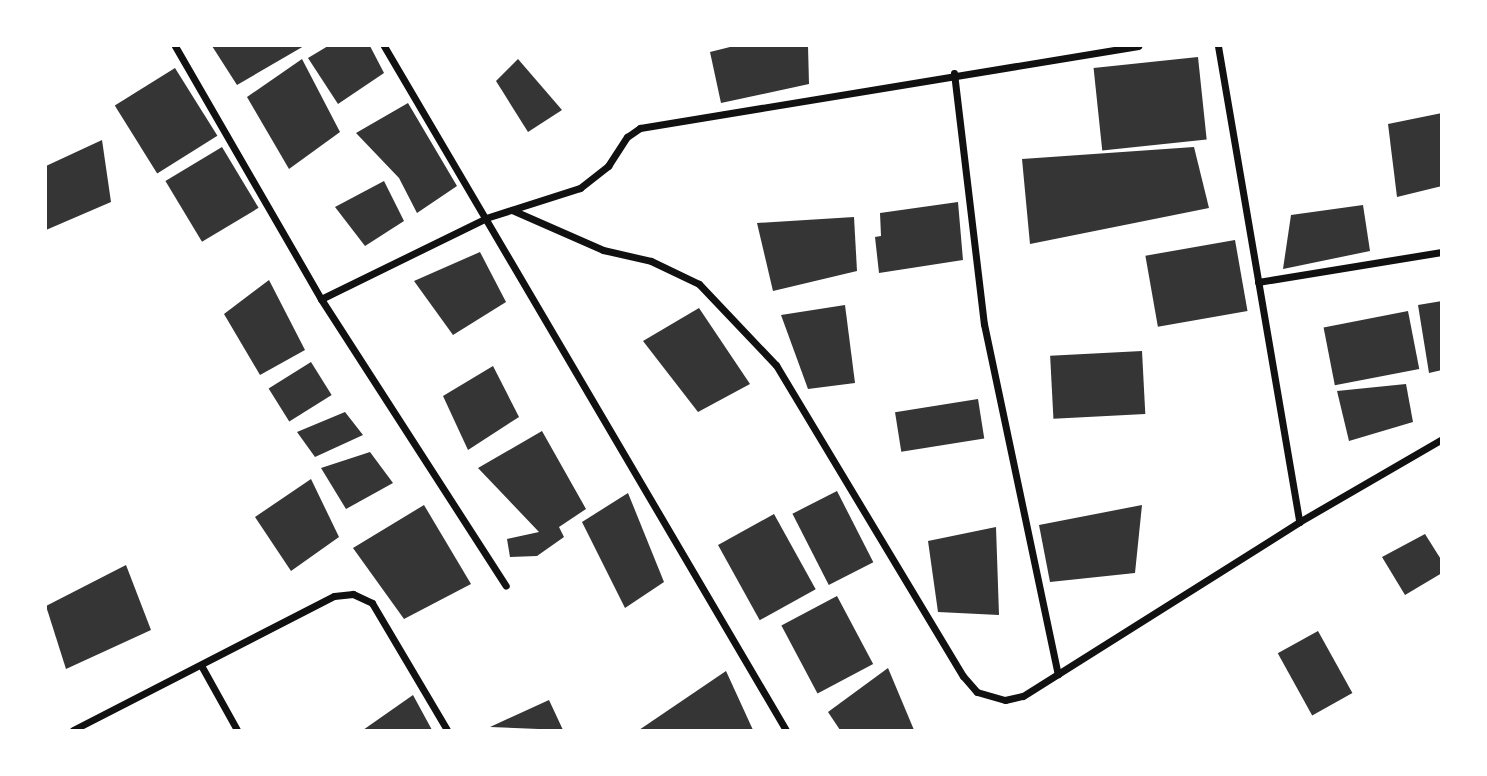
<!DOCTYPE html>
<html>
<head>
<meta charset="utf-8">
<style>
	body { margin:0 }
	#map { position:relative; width:1487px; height:776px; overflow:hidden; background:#fff; font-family:Bitter,serif }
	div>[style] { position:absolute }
	.building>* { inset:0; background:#353535; transform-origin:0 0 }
	.minor>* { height:7px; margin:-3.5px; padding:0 3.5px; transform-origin:3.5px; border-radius:3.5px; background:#111 }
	span { translate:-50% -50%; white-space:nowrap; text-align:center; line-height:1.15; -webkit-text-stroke:5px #fff; paint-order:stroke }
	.frame { position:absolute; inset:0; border:47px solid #fff; pointer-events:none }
</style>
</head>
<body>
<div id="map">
	<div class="building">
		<div style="clip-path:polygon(212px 46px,304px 46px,237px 85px)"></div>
		<div style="clip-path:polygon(328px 46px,370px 46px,384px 73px,338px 104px,308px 58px)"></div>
		<div style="clip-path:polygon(734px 46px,808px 46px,809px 84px,721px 103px,710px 52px)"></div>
		<div style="left:1198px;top:57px;width:83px;height:105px;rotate:84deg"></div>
		<div style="clip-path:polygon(302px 59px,340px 132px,289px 169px,247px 97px)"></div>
		<div style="clip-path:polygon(518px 59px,562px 110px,528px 132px,496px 81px)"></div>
		<div style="left:175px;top:68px;width:80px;height:71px;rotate:58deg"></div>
		<div style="clip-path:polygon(408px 103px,457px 186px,417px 213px,399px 178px,356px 133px)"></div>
		<div style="clip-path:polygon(1442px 113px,1442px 186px,1397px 197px,1388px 124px)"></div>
		<div style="clip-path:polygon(102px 140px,111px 202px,46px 230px,46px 166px)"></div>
		<div style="left:222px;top:147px;width:71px;height:66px;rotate:59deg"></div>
		<div style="clip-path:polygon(1194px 147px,1209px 208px,1030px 244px,1022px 159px)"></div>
		<div style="clip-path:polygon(384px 181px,404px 221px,365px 246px,335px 207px)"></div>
		<div style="clip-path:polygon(958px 202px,963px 260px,879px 273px,875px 237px,881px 236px,880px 213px)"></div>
		<div style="clip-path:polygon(1363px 205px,1370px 251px,1283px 269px,1291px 215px)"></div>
		<div style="clip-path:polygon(854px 217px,857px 271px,773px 291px,757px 223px)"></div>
		<div style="left:1235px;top:240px;width:72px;height:91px;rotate:80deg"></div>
		<div style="clip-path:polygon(480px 252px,506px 302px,453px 335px,414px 281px)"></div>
		<div style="clip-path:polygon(269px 280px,305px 350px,260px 375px,224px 314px)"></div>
		<div style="clip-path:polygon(1442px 301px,1442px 370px,1429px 373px,1418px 305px)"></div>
		<div style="clip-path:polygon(845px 305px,855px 383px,808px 389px,781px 315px)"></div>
		<div style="clip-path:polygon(699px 308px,750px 384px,698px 412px,643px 341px)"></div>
		<div style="left:1408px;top:311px;width:59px;height:86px;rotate:79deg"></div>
		<div style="left:1142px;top:351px;width:63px;height:92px;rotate:87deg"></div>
		<div style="left:311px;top:362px;width:39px;height:50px;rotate:58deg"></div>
		<div style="clip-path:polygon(493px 366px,519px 417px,468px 450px,443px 396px)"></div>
		<div style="clip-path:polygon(1406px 384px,1413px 422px,1349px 441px,1337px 391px)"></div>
		<div style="left:978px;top:399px;width:40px;height:84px;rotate:81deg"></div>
		<div style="clip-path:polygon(345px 412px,363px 435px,315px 457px,297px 432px)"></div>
		<div style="clip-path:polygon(542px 431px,586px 509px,559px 527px,564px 537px,537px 556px,510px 557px,507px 539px,539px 532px,478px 468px)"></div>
		<div style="clip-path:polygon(370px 452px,393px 483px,346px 509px,321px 468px)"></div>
		<div style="clip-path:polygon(311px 479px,339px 537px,291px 571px,255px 517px)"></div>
		<div style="left:837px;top:491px;width:80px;height:50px;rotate:63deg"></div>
		<div style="clip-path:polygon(628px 493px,664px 582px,625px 608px,582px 522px)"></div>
		<div style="clip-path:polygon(424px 505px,471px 584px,404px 619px,353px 548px)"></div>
		<div style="clip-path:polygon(1142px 505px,1135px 573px,1050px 582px,1039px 525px)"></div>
		<div style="left:774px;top:514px;width:86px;height:64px;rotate:61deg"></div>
		<div style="clip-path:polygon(996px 527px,999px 615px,938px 612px,928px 541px)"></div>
		<div style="clip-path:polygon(1425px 534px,1442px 561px,1442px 573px,1405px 595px,1382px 557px)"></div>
		<div style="clip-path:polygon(126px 565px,151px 630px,66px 669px,46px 606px)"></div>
		<div style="left:837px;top:596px;width:77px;height:63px;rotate:62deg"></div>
		<div style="left:1318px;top:631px;width:71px;height:46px;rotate:61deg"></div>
		<div style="clip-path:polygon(888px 668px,914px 730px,840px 730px,828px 712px)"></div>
		<div style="clip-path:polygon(726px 671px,753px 730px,639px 730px)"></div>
		<div style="clip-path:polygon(413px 695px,432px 730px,363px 730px)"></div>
		<div style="clip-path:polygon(549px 700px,563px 730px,490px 727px)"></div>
	</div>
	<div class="minor">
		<div style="left:175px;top:46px;width:292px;rotate:60deg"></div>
		<div style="left:321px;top:299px;width:341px;rotate:57.2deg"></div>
		<div style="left:384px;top:46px;width:793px;rotate:59.56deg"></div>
		<div style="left:1218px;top:46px;width:483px;rotate:80.3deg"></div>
		<div style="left:954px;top:73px;width:253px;rotate:83.2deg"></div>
		<div style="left:984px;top:324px;width:358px;rotate:78.1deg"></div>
		<div style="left:512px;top:210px;width:99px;rotate:23.7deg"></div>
		<div style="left:603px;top:250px;width:49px;rotate:12.9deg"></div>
		<div style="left:651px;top:261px;width:53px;rotate:25.6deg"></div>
		<div style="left:699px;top:284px;width:112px;rotate:46.5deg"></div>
		<div style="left:776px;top:365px;width:363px;rotate:59deg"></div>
		<div style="left:963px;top:676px;width:21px;rotate:49deg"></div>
		<div style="left:977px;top:692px;width:29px;rotate:16deg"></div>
		<div style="left:1005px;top:700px;width:18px;rotate:-13deg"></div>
		<div style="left:1023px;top:696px;width:326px;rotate:-32.2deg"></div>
		<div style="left:1299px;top:522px;width:165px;rotate:-30.1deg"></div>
		<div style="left:1258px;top:282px;width:186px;rotate:-9.3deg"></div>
		<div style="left:321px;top:299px;width:184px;rotate:-26.1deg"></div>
		<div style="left:486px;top:218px;width:99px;rotate:-17.7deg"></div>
		<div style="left:580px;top:188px;width:36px;rotate:-38deg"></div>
		<div style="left:608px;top:166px;width:35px;rotate:-57deg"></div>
		<div style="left:627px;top:137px;width:16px;rotate:-35deg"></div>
		<div style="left:640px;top:128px;width:505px;rotate:-9.35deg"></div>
		<div style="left:202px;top:667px;width:72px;rotate:60.9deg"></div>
		<div style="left:73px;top:730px;width:293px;rotate:-27.2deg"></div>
		<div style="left:334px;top:596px;width:19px;rotate:-6deg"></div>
		<div style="left:353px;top:594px;width:21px;rotate:25deg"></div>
		<div style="left:372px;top:603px;width:147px;rotate:59.4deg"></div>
	</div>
	<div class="frame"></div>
</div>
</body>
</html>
